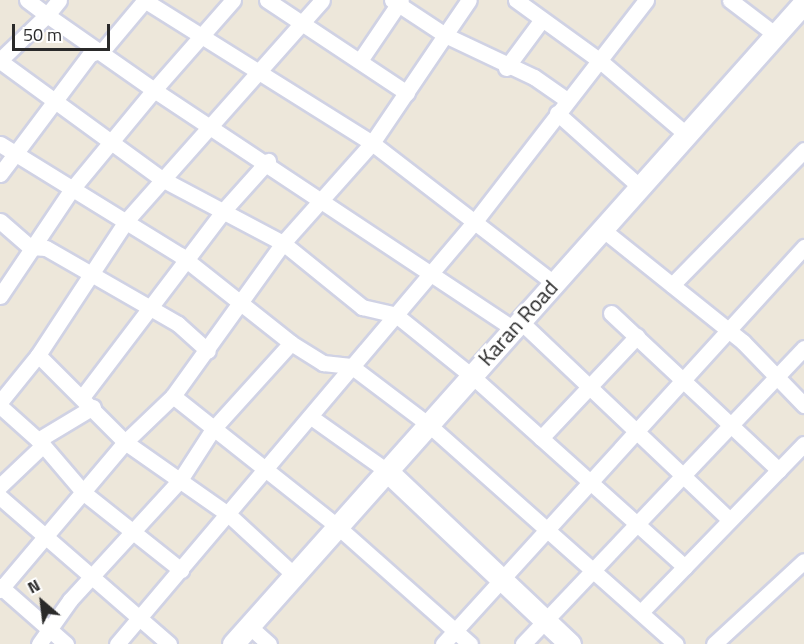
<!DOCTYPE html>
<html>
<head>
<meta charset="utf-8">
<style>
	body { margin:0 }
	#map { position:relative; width:804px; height:644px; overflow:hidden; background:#ede7da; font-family:"Titillium Web",sans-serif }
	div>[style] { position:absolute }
	.roads { filter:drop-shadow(2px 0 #d0d2e4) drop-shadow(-2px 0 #d0d2e4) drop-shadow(0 2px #d0d2e4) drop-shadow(0 -2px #d0d2e4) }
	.street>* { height:15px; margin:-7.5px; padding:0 7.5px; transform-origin:7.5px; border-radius:7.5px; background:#fff }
	.secondary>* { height:21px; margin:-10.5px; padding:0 10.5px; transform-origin:10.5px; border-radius:10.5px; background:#fff }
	span { translate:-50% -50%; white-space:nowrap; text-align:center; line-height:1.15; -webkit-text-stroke:6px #fff; paint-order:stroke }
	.street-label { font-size:22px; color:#2a2a2a }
	.north { position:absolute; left:12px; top:572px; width:60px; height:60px; -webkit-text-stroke:4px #fff; paint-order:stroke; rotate:332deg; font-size:16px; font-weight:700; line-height:24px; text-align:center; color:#2a2a2a }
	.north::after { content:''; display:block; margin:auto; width:21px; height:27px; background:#2a2a2a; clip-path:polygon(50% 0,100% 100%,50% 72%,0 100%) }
	.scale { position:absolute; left:12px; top:24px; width:98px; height:27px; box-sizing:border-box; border:3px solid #2a2a2a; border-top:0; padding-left:8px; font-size:18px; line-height:21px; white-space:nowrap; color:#2a2a2a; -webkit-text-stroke:4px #fff; paint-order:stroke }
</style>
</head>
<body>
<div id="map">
	<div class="roads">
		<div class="street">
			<div style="left:144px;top:0;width:269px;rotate:32.1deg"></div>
			<div style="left:372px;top:143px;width:230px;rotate:37.6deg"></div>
			<div style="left:233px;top:0;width:120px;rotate:131.3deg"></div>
			<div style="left:154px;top:90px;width:432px;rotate:33.6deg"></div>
			<div style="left:267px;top:0;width:168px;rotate:33.6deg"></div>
			<div style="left:392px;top:0;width:64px;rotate:33.4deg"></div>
			<div style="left:445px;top:35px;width:42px;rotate:-55.6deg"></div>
			<div style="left:516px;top:0;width:102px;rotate:35.9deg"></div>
			<div style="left:599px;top:60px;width:116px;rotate:40.4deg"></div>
			<div style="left:730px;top:0;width:58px;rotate:37.3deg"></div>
			<div style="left:361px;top:59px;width:71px;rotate:-55.9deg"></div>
			<div style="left:0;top:60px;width:65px;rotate:-43.8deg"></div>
			<div style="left:47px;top:15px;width:25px;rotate:-143deg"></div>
			<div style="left:0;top:61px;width:200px;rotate:36.1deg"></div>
			<div style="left:162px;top:179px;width:137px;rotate:27.9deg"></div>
			<div style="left:283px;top:243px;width:102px;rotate:39deg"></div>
			<div style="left:362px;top:307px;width:35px;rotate:13deg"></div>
			<div style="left:396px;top:315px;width:97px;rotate:38.8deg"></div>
			<div style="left:472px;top:376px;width:286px;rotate:41.9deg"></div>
			<div style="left:506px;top:68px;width:57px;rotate:-53.5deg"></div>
			<div style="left:557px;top:113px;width:111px;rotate:41.7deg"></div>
			<div style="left:0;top:144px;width:211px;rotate:31.7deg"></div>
			<div style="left:180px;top:255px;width:142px;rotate:38.4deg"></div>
			<div style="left:291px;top:343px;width:38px;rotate:32deg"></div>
			<div style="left:323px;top:363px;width:28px;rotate:6deg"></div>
			<div style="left:351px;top:366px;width:98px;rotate:37.1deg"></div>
			<div style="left:429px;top:425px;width:330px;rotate:41.6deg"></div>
			<div style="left:0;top:174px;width:150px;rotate:-53.1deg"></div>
			<div style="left:90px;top:54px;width:14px;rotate:-17deg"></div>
			<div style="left:103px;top:50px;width:65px;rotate:-50deg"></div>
			<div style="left:0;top:221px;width:40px;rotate:41deg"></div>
			<div style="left:30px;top:247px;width:16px;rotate:4deg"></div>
			<div style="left:46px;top:248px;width:152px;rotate:29.9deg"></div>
			<div style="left:178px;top:324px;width:40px;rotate:42deg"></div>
			<div style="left:602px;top:229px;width:181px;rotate:38.7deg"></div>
			<div style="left:743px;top:342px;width:88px;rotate:45.9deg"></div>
			<div style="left:672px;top:285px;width:189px;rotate:-45.6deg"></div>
			<div style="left:0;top:296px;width:129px;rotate:-56.1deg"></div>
			<div style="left:72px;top:189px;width:129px;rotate:-50.4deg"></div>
			<div style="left:154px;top:90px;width:131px;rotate:-145deg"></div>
			<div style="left:47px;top:15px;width:19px;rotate:-51deg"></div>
			<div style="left:611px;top:313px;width:230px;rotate:43.1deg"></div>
			<div style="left:520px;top:321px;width:289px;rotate:43.5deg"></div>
			<div style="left:38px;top:355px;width:123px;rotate:45deg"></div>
			<div style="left:125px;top:442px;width:126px;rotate:35deg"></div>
			<div style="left:228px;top:514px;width:90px;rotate:42.7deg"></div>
			<div style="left:83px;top:396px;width:233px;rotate:-52.8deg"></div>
			<div style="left:224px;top:210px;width:66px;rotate:-48.1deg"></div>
			<div style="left:173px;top:396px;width:209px;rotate:38.4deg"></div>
			<div style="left:337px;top:526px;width:178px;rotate:41.6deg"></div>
			<div style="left:0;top:402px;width:60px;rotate:-51deg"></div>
			<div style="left:38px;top:355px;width:160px;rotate:-56.7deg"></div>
			<div style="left:126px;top:221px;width:295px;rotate:-48.4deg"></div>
			<div style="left:0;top:406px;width:51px;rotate:41.8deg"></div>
			<div style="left:311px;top:417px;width:93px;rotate:35.4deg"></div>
			<div style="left:541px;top:438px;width:140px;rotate:-46.7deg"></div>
			<div style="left:43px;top:445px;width:63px;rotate:49.5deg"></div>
			<div style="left:84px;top:493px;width:124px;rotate:38.4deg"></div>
			<div style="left:0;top:486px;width:59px;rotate:-43.6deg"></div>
			<div style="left:43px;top:445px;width:7px;rotate:-135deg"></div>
			<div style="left:38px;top:440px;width:64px;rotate:-31deg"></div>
			<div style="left:0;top:497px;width:224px;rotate:41deg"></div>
			<div style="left:0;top:586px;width:88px;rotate:41.3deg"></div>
			<div style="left:0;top:590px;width:194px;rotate:-49.8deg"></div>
			<div style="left:125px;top:442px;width:66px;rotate:-43.8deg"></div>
			<div style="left:173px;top:396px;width:188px;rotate:-54.3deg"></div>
			<div style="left:283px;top:243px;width:134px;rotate:-48.3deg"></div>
			<div style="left:372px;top:143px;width:130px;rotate:-55.9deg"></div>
			<div style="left:445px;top:35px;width:98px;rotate:25.3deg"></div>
			<div style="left:534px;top:77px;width:40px;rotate:34.9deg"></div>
			<div style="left:641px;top:612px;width:234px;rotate:-45.9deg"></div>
			<div style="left:249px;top:626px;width:27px;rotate:42deg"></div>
			<div style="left:39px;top:644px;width:54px;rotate:-54.8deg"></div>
			<div style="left:70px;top:600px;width:163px;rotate:-47.5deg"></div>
			<div style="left:180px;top:480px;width:61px;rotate:-57.1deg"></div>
			<div style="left:213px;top:429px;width:116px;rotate:-47.8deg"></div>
			<div style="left:117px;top:644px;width:556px;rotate:-49.75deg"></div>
			<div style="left:476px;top:220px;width:278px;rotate:-52.3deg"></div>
			<div style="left:443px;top:644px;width:537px;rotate:-47.72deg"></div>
			<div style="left:523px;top:644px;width:408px;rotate:-46.5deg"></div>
			<div style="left:714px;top:644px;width:122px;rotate:-42.7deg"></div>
		</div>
		<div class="secondary">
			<div style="left:387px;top:471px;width:252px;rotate:43.4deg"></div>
			<div style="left:233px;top:644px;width:858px;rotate:-48.31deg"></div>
		</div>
	</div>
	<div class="street-label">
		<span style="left:518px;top:323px;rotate:-48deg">Karan Road</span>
	</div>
	<div class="north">N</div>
	<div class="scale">50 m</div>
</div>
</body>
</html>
